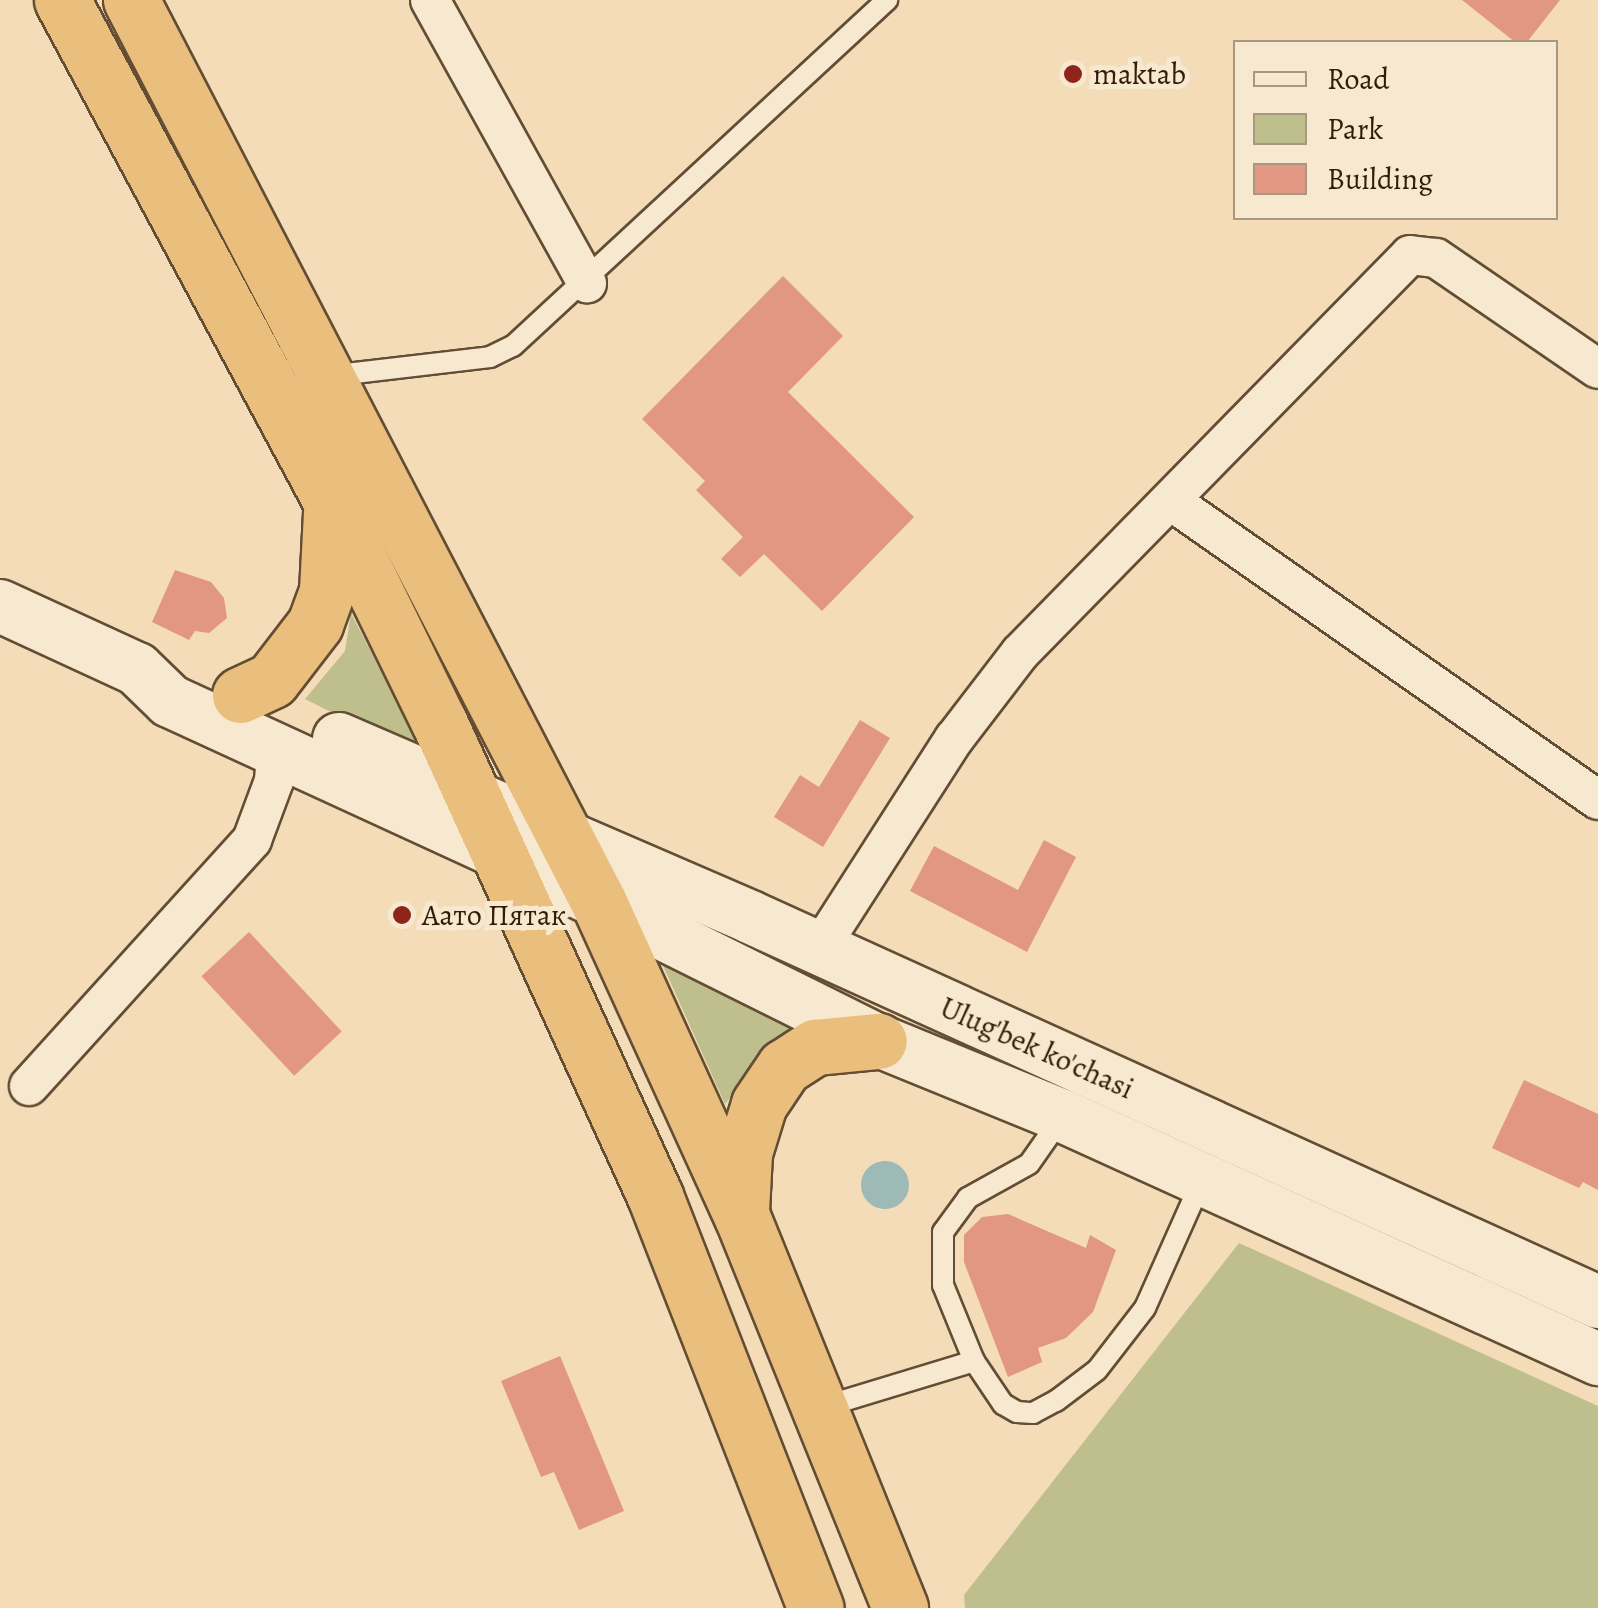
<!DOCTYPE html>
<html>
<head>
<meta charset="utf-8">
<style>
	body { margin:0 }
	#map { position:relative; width:1598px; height:1608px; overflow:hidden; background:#f3dcb7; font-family:Alegreya,serif }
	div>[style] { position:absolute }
	.green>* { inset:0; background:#bebf8d }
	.water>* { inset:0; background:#9dbab6 }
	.round { border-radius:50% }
	.building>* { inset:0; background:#e19781; transform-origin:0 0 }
	.roads { filter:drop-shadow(2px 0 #634d34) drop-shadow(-2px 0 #634d34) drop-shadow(0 2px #634d34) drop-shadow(0 -2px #634d34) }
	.lane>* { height:20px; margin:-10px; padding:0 10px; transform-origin:10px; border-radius:10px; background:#f7e8d0 }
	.street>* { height:38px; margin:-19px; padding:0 19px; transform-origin:19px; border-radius:19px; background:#f7e8d0 }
	.secondary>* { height:52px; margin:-26px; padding:0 26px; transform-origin:26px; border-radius:26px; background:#f7e8d0 }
	.highway>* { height:55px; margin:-27.5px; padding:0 27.5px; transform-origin:27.5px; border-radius:27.5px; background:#eabe7c }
	.dots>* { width:28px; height:28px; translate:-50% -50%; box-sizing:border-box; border:5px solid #f7e8d0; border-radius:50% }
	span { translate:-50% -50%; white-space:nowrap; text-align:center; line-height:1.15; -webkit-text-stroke:10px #f7e8d0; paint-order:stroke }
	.poi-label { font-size:30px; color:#331d09 }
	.left { translate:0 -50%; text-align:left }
	.street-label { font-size:30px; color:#331d09 }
	.legend { position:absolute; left:1233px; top:40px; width:325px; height:180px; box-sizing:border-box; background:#f7e8d0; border:2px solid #a99780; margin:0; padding:12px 18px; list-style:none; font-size:30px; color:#331d09 }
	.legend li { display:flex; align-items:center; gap:20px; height:50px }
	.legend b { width:50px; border:2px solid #a99780 }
</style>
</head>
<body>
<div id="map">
	<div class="green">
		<div style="clip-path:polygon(351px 613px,426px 760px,305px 699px,345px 651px)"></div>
		<div style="clip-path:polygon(660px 959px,807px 1020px,778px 1039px,725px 1104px)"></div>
		<div style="clip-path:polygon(1239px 1243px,1598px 1406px,1598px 1608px,965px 1608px,964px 1595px)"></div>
	</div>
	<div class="water">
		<div class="round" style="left:861px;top:1161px;width:48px;height:48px"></div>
	</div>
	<div class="building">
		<div style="clip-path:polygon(1462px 0,1560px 0,1527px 42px,1515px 42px)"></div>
		<div style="clip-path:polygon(783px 276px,843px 336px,788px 392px,914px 517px,822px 611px,764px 554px,740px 577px,721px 559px,743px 537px,696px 490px,705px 481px,642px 419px)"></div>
		<div style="clip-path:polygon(175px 570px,211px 582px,224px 598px,227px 618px,209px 633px,195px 631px,189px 640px,152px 622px)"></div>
		<div style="clip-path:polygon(860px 720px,890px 738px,823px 847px,774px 817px,800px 775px,819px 787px)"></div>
		<div style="clip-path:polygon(1044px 840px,1076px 857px,1027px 952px,910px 891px,934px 846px,1018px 890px)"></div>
		<div style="left:249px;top:932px;width:136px;height:65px;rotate:47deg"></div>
		<div style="clip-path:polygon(1524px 1080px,1598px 1114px,1598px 1190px,1583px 1182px,1579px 1188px,1492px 1148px)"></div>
		<div style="clip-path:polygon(1008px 1214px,1086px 1248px,1090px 1235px,1116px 1250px,1093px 1312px,1066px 1338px,1038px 1348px,1042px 1362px,1008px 1377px,964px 1262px,964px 1235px,982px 1217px)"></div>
		<div style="clip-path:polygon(560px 1356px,624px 1511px,579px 1530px,554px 1472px,541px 1477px,501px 1381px)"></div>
	</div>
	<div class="roads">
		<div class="lane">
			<div style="left:329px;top:376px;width:162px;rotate:-6.7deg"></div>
			<div style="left:490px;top:357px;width:25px;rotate:-26deg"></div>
			<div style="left:513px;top:346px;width:510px;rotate:-42.77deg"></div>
			<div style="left:1062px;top:1117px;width:57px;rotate:125.1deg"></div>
			<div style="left:1029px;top:1164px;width:70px;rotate:150.9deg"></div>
			<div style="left:968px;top:1198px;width:42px;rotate:126.3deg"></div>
			<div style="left:943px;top:1232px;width:53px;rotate:90deg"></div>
			<div style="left:943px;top:1285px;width:82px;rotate:67.8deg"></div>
			<div style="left:974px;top:1361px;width:52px;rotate:56deg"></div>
			<div style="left:1003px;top:1404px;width:16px;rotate:30deg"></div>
			<div style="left:1017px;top:1412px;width:16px;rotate:4deg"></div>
			<div style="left:1033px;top:1413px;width:26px;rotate:-28deg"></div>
			<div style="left:1056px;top:1401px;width:51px;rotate:-37.1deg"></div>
			<div style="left:1097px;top:1370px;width:78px;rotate:-52.3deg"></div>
			<div style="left:1145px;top:1308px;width:140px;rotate:-66deg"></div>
			<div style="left:823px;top:1407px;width:158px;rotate:-16.9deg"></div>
		</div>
		<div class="street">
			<div style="left:430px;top:0;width:324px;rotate:61deg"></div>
			<div style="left:1171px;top:501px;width:521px;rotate:35deg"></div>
			<div style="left:819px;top:949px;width:250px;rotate:-57.3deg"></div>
			<div style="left:954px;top:739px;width:108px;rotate:-52.5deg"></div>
			<div style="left:1020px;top:653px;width:557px;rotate:-45.58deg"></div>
			<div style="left:1410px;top:255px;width:26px;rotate:7deg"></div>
			<div style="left:1436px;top:258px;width:196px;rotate:34.4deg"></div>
			<div style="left:29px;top:1086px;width:332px;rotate:-47.8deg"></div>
			<div style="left:252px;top:840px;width:63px;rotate:-69.6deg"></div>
			<div style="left:274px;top:781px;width:32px;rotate:-86deg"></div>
		</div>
		<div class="secondary">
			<div style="left:0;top:606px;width:151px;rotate:24.7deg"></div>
			<div style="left:137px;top:669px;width:46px;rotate:44.1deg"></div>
			<div style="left:170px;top:701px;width:361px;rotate:24.7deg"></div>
			<div style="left:498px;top:852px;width:425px;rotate:26.4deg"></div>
			<div style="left:879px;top:1041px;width:199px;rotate:22.2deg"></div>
			<div style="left:1063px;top:1116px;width:588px;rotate:24.43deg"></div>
			<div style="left:339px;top:739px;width:448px;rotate:23.4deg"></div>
			<div style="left:750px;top:917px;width:931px;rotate:24.42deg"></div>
		</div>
		<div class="highway">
			<div style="left:62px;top:0;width:571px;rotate:61.77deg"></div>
			<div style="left:332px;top:503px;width:244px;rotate:64deg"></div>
			<div style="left:439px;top:722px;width:521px;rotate:65.5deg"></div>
			<div style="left:655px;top:1196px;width:442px;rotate:68.7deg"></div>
			<div style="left:131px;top:0;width:1017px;rotate:62.6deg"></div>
			<div style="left:599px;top:903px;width:342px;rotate:65.5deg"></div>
			<div style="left:741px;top:1214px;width:425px;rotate:68deg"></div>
			<div style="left:240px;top:695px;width:35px;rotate:-25deg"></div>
			<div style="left:272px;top:680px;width:71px;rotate:-52.5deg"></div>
			<div style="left:315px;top:624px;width:35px;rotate:-70deg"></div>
			<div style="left:327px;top:591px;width:80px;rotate:-87.1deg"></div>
			<div style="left:741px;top:1211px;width:58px;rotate:-87deg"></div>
			<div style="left:744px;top:1153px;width:51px;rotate:-73deg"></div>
			<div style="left:759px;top:1104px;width:45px;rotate:-56deg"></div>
			<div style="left:784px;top:1067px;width:37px;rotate:-33deg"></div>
			<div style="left:815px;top:1047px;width:64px;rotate:-5.4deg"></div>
		</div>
	</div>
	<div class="dots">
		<div style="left:1073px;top:74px;background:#8f2418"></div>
		<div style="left:402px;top:915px;background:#8f2418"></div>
	</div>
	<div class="poi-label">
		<span class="left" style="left:1093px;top:74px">maktab</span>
		<span class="left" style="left:422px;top:915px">Аато Пятак</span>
	</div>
	<div class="street-label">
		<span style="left:1037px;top:1048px;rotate:24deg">Ulug'bek ko'chasi</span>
	</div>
	<ul class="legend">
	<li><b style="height:12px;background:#f7e8d0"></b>Road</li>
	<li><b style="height:28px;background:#bebf8d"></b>Park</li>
	<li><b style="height:28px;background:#e19781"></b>Building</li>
	</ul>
</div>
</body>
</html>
